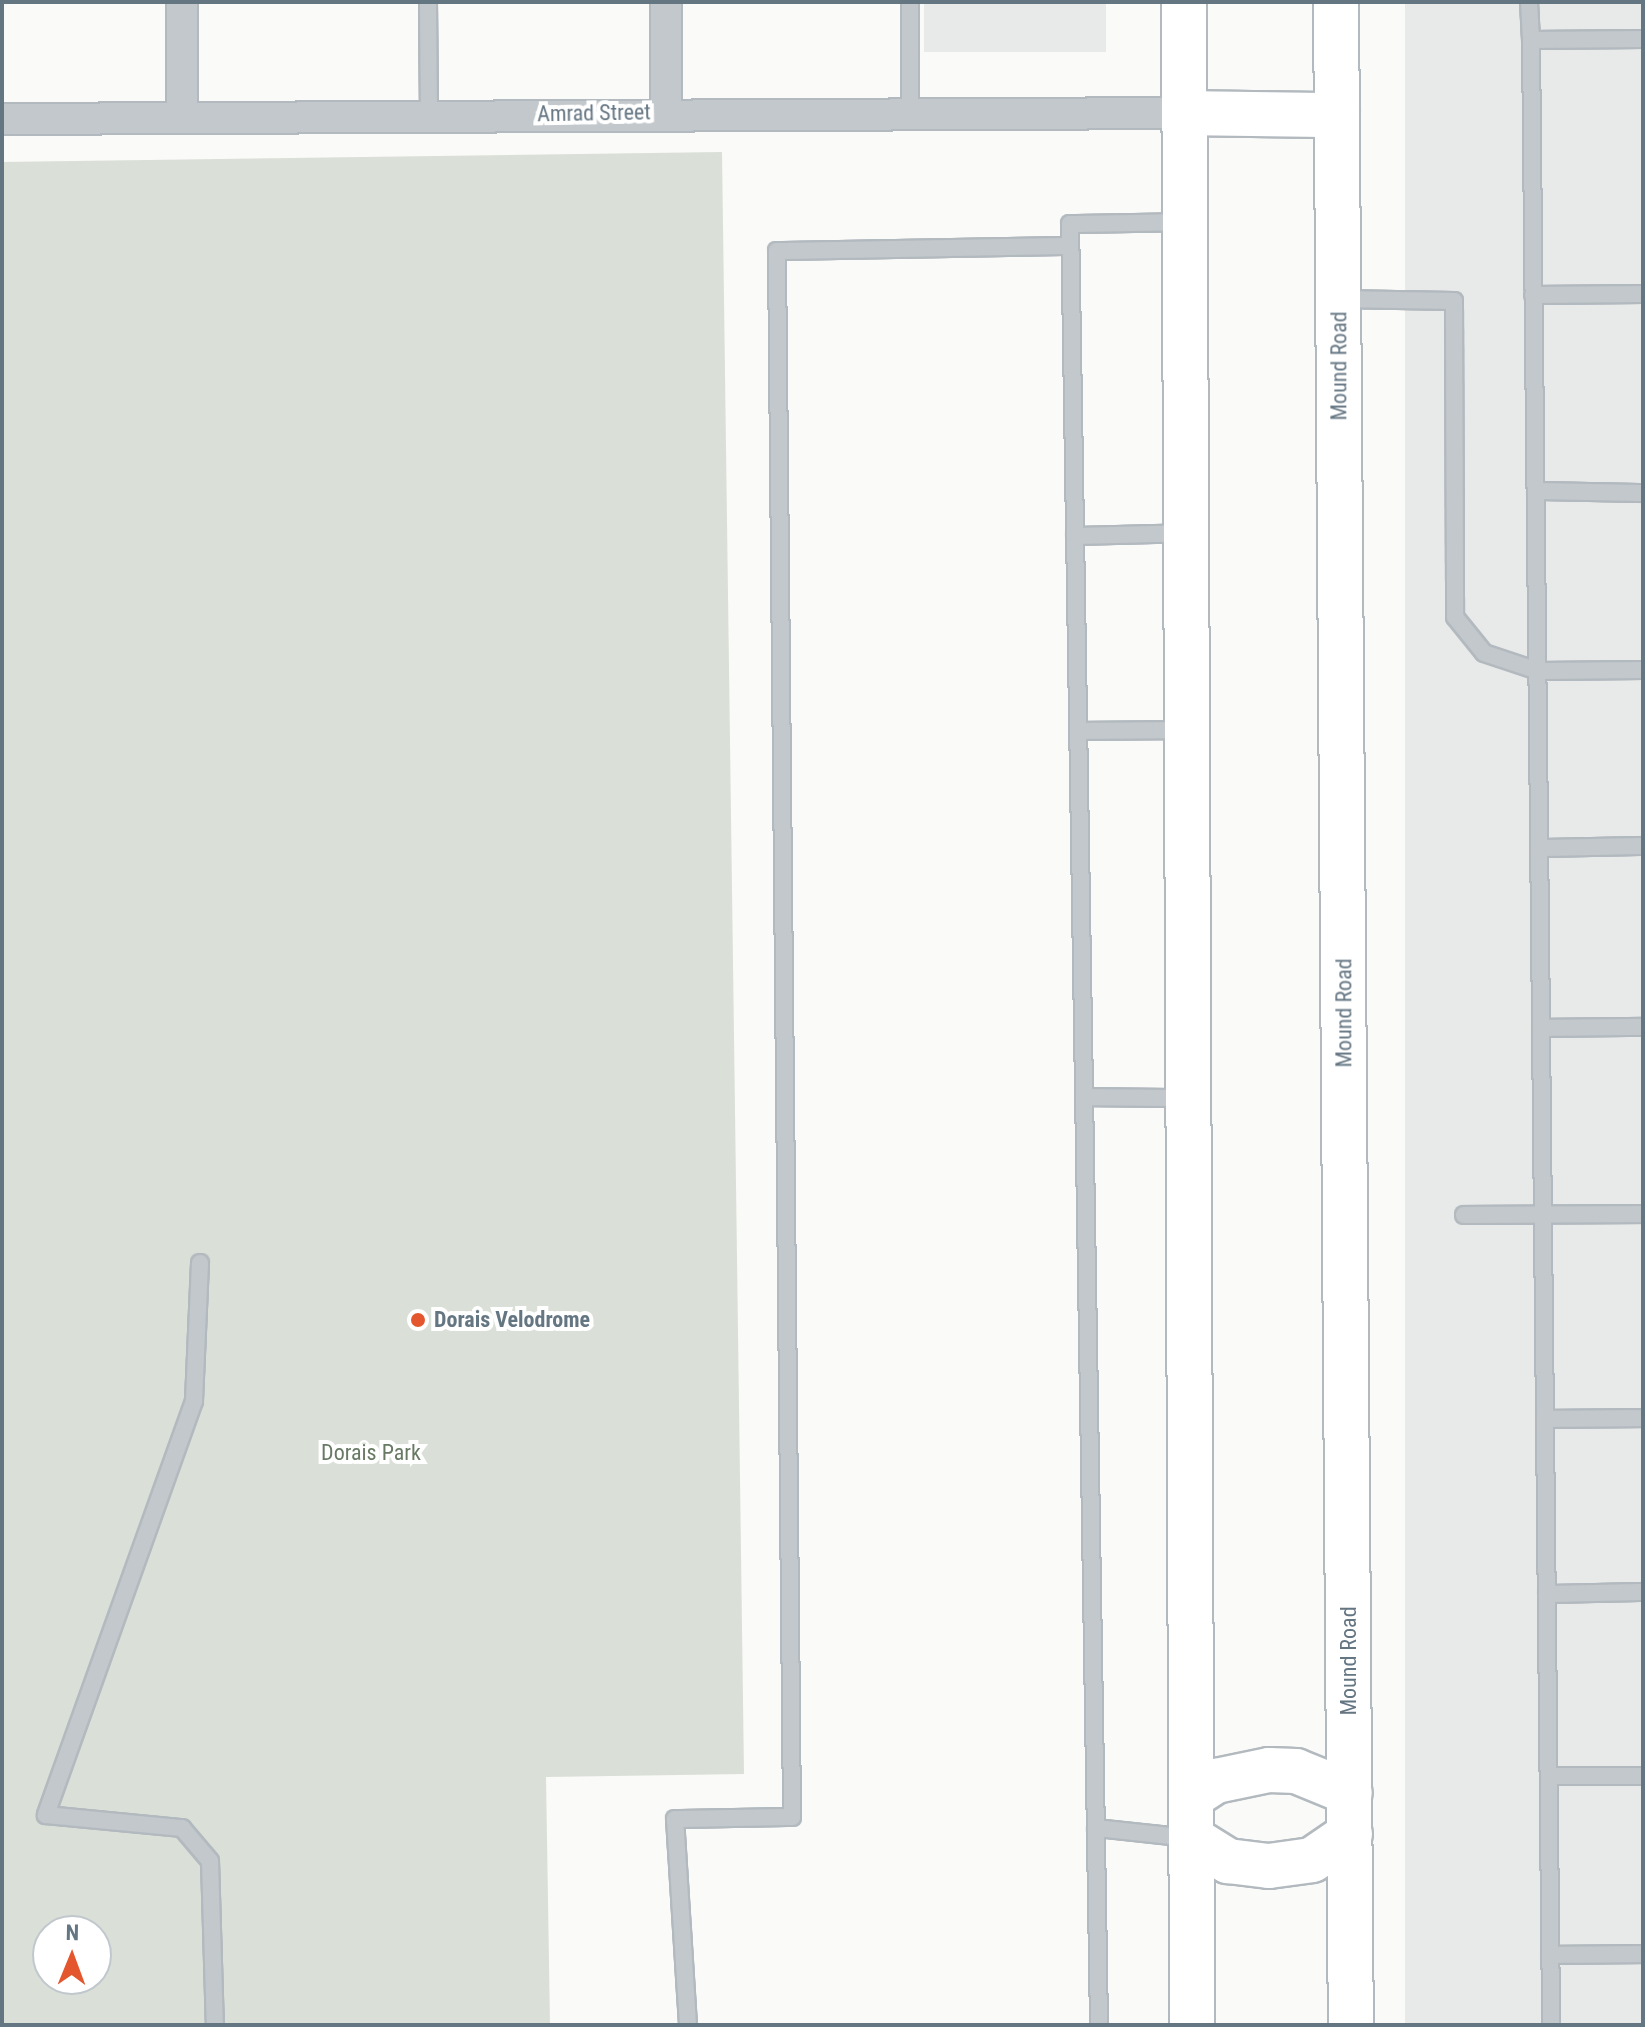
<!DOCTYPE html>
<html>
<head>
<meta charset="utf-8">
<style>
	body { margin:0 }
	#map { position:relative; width:1645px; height:2027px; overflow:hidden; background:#fafaf8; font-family:"Roboto Condensed",sans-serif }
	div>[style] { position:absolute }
	.built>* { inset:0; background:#e8e9e9; transform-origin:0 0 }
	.green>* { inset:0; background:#dadfd7 }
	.roads { filter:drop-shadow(2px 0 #b3babf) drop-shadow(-2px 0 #b3babf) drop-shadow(0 2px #b3babf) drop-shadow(0 -2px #b3babf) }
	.service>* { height:16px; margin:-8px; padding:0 8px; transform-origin:8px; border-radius:8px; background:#c3c8cc }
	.minor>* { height:30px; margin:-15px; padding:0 15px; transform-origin:15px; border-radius:15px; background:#c3c8cc }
	.secondary>* { height:44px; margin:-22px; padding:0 22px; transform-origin:22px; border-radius:22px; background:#fff }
	.dots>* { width:22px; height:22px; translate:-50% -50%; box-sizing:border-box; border:4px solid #fff; border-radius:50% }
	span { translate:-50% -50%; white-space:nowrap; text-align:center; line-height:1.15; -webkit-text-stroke:8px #fff; paint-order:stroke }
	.street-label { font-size:22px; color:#657683 }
	.poi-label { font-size:22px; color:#657683; font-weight:700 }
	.left { translate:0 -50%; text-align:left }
	.park-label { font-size:22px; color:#687a64 }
	.frame { position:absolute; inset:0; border:4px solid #657683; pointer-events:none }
	.north { position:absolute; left:32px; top:1915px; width:80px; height:80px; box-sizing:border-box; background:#fff; border:2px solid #c1c8cd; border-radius:50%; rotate:1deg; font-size:22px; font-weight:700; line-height:32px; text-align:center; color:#657683 }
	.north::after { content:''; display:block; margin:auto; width:28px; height:36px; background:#e4572e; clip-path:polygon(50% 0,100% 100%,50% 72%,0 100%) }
</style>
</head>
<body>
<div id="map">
	<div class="built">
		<div style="left:924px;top:2px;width:182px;height:50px"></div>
		<div style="left:1405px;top:2px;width:238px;height:2023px"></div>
	</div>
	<div class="green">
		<div style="clip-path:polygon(evenodd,722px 152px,744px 1774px,546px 1777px,550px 2025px,2px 2025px,2px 162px,722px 152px,48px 1931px,96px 1931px,96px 1979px,48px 1979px,48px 1931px)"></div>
	</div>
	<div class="roads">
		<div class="service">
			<div style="left:428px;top:2px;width:113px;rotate:89.5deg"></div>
			<div style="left:910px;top:2px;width:111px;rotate:90deg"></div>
			<div style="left:1529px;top:2px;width:38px;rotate:87deg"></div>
			<div style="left:1531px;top:40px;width:112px;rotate:-0.5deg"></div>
			<div style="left:1531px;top:40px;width:1985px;rotate:89.42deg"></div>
			<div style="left:1533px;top:295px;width:110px;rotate:-0.5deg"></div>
			<div style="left:1339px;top:299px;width:115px;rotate:1deg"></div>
			<div style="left:1454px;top:301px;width:316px;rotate:89.8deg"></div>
			<div style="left:1455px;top:617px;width:46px;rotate:51.1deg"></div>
			<div style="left:1484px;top:653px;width:57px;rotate:18.4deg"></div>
			<div style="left:1538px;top:671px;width:105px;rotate:-0.5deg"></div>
			<div style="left:1536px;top:491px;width:107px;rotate:1.1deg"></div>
			<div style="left:1075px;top:536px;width:111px;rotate:-1.5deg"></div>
			<div style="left:1079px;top:731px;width:107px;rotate:-0.5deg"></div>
			<div style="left:1540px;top:848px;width:103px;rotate:-1.1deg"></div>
			<div style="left:1542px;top:1028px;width:101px;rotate:-0.6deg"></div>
			<div style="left:1084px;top:1097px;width:103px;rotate:0.6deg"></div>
			<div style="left:1464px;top:1215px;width:179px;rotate:-0.3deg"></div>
			<div style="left:200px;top:1263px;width:138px;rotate:92.5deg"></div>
			<div style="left:194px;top:1401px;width:440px;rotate:109.7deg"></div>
			<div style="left:46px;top:1815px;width:137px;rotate:5.5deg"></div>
			<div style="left:182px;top:1828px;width:43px;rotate:49.7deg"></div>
			<div style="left:210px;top:1861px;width:164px;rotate:88.3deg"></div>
			<div style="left:1546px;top:1419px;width:97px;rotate:-0.6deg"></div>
			<div style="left:1547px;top:1594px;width:96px;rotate:-1.2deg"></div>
			<div style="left:1549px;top:1776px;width:94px"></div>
			<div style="left:1096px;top:1828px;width:95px;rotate:6.1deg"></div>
			<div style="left:1550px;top:1955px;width:93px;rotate:-0.6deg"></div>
			<div style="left:688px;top:2025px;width:206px;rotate:-93.6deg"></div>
			<div style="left:675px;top:1819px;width:117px;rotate:-1deg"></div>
			<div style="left:792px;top:1817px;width:1566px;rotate:-90.55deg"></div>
			<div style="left:777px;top:251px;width:293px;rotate:-1deg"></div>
			<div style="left:1099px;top:2025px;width:1801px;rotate:-90.92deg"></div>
			<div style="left:1070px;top:224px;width:113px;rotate:-1deg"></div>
		</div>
		<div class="minor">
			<div style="left:182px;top:2px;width:115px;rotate:90deg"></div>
			<div style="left:666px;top:2px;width:110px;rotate:90deg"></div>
			<div style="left:2px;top:119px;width:1183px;rotate:-0.29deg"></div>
		</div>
		<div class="secondary">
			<div style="left:1184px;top:2px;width:2023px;rotate:89.77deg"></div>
			<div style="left:1336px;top:2px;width:2023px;rotate:89.58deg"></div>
			<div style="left:1185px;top:113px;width:152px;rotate:0.8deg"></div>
			<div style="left:1191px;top:1797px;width:30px;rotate:-33deg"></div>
			<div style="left:1216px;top:1781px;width:54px;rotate:-11.7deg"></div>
			<div style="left:1269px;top:1770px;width:27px;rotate:2deg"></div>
			<div style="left:1296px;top:1771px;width:58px;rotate:22.2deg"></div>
			<div style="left:1191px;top:1838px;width:44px;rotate:31.9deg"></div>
			<div style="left:1228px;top:1861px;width:41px;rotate:7deg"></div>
			<div style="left:1269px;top:1866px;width:43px;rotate:-7.9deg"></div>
			<div style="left:1312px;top:1860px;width:46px;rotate:-34.4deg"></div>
		</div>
	</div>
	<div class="dots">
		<div style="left:418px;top:1320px;background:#e4572e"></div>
	</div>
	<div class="street-label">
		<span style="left:594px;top:113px;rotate:-1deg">Amrad Street</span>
		<span style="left:1339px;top:366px;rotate:-90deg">Mound Road</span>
		<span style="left:1344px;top:1013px;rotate:-90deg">Mound Road</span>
		<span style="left:1349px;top:1661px;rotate:-90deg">Mound Road</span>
	</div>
	<div class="poi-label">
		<span class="left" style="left:434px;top:1320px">Dorais Velodrome</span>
	</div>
	<div class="park-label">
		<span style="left:371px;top:1453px">Dorais Park</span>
	</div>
	<div class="frame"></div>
	<div class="north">N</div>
</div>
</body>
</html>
